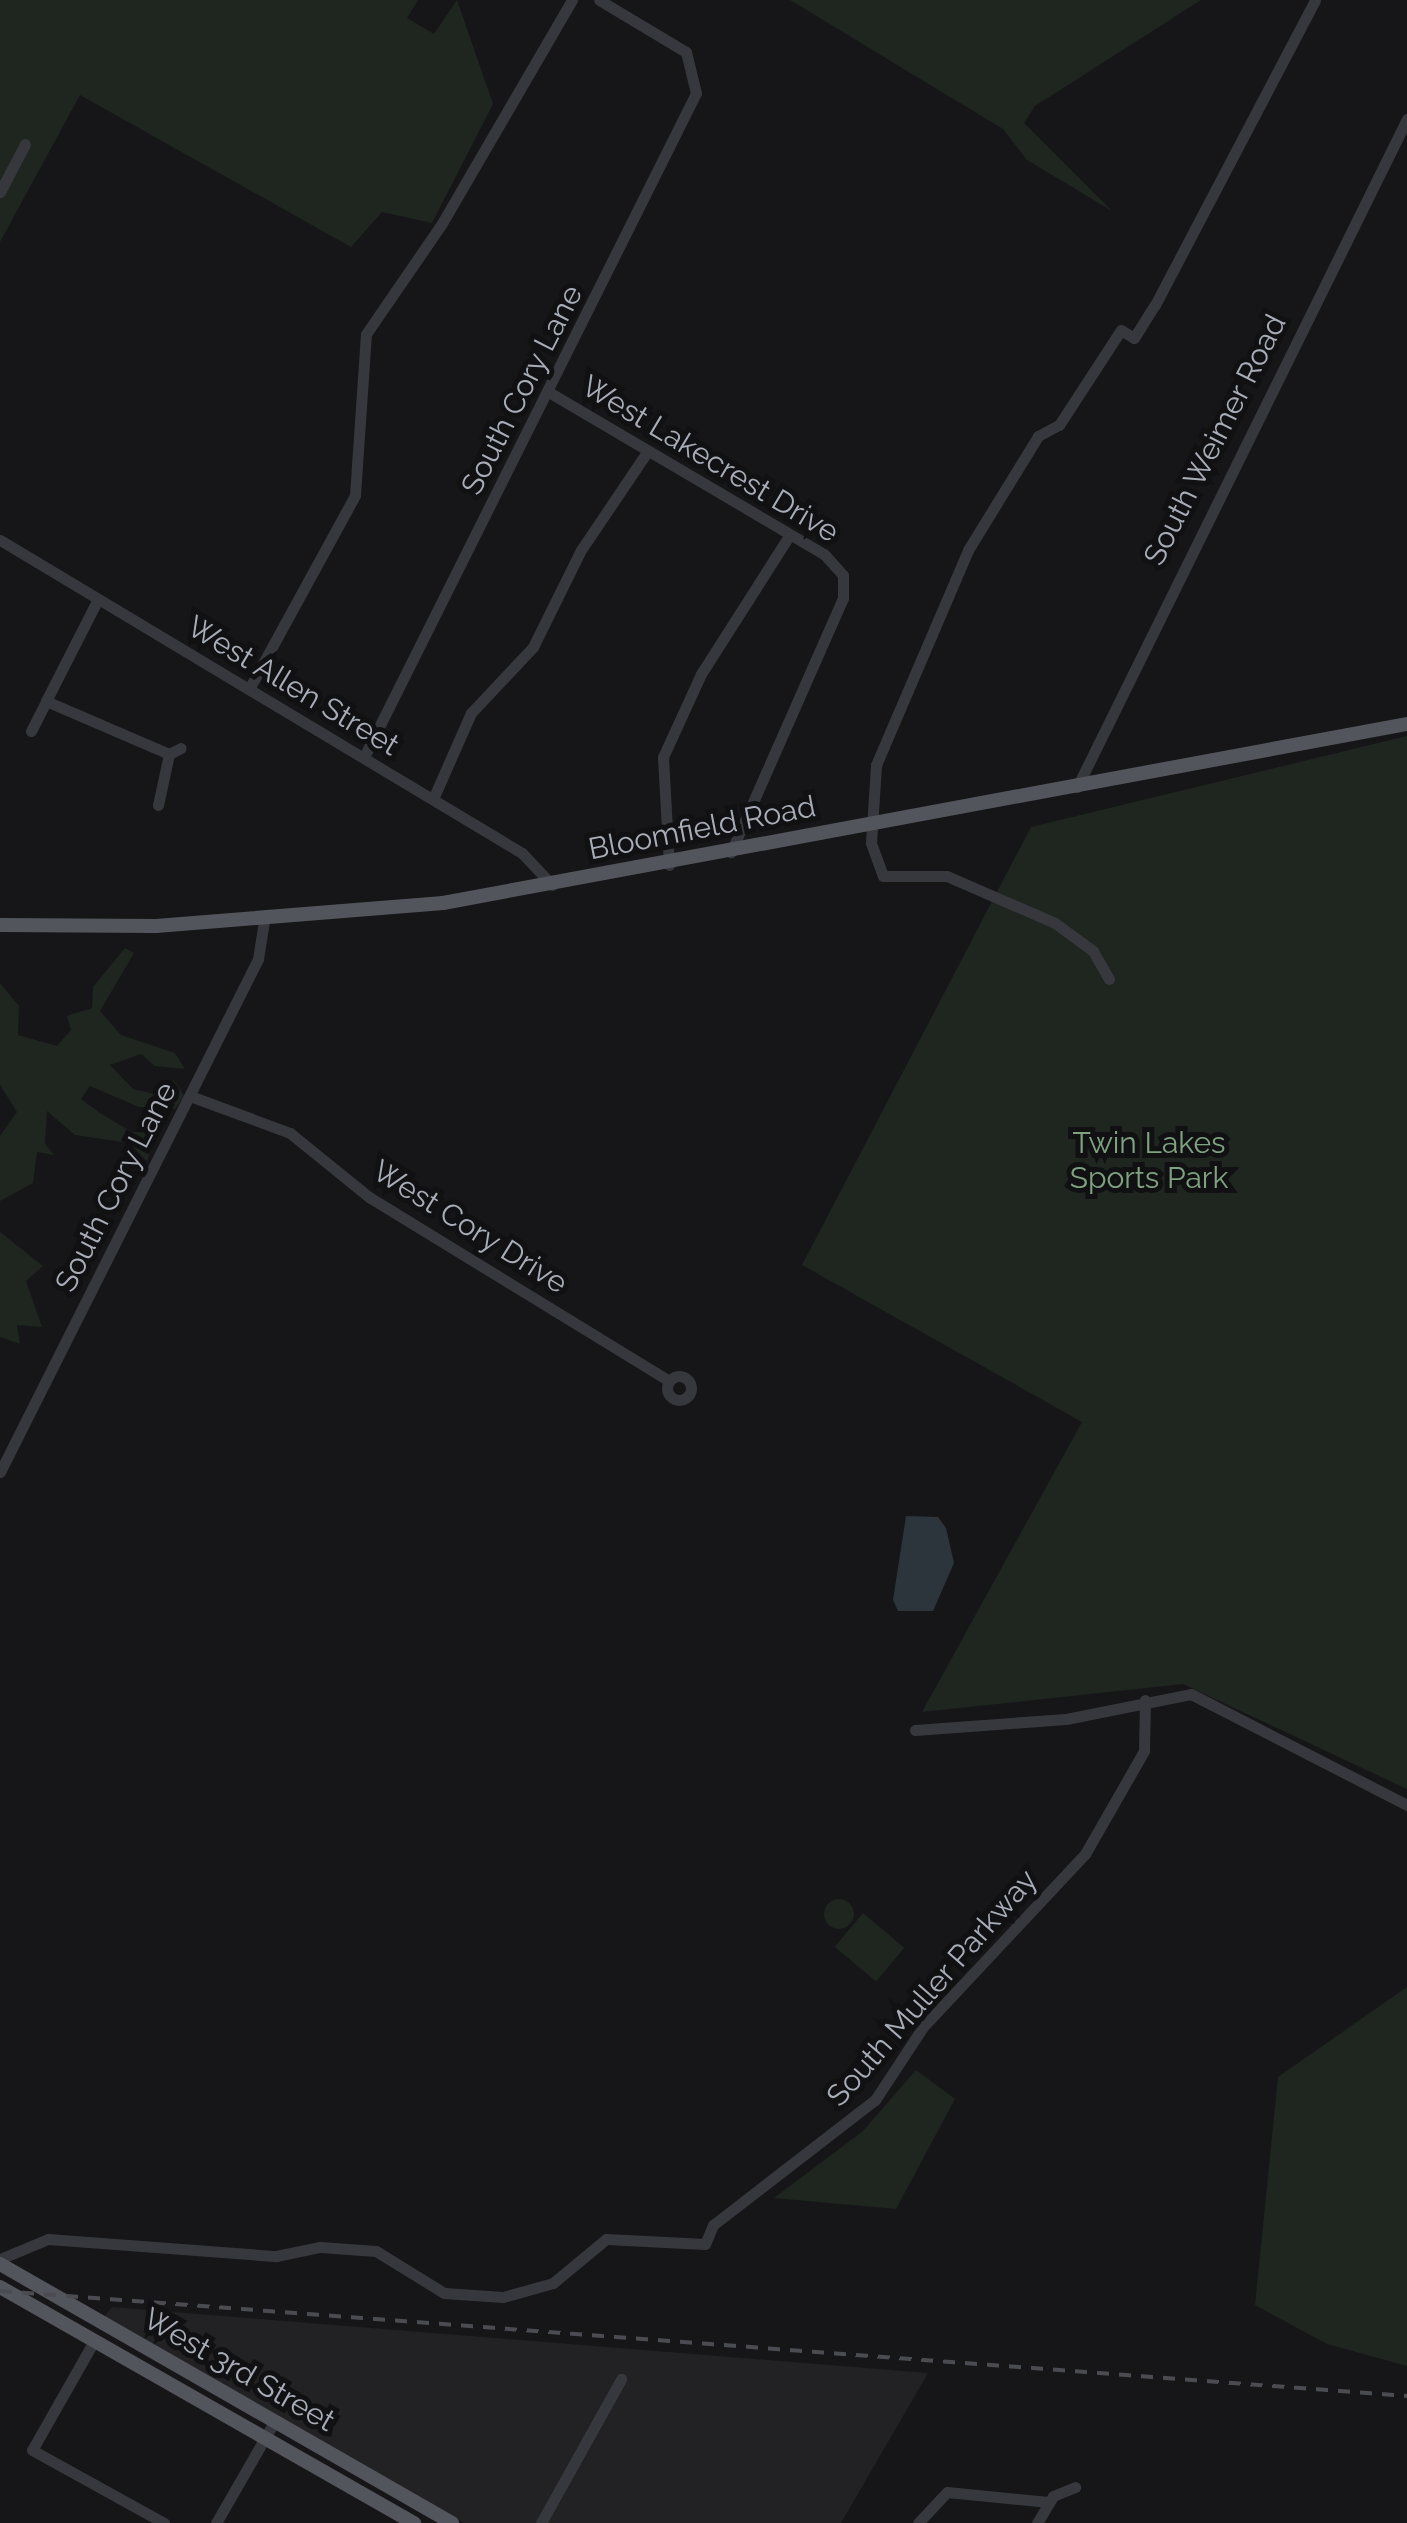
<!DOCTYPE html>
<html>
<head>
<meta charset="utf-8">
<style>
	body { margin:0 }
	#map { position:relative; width:1407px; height:2523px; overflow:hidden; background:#161618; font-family:Raleway,sans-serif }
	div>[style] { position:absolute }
	.built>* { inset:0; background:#222225 }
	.green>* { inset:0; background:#1e261f; transform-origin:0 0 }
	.round { border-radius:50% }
	.water>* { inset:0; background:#2c353c }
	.minor>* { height:11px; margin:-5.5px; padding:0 5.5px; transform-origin:5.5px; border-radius:5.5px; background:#37383d }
	.minor>.ring { margin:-5.5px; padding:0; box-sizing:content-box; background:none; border:11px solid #37383d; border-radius:50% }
	.major>* { height:14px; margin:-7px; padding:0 7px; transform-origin:7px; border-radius:7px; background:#53555c }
	.rail>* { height:4px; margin-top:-2px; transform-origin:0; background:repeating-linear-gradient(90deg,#4a4c52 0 12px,transparent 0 22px) }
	span { translate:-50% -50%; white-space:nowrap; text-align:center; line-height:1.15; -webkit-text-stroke:10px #111113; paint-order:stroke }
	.street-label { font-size:30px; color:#a8adb8 }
	.park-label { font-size:30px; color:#7fa381 }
</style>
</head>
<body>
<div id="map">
	<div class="built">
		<div style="clip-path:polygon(112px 2307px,928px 2373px,841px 2523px,464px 2523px,101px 2321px)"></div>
	</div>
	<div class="green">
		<div style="clip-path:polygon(0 0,418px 0,407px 18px,434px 34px,457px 0,493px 104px,432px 223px,382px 212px,351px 247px,80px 95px,0 242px)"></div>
		<div style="clip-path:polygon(790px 0,1201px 0,1035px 106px,1024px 123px,1112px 211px,1027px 160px,1003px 129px)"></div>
		<div style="clip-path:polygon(1407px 736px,1407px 1789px,1183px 1684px,922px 1712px,1082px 1422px,802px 1265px,1031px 827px)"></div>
		<div style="clip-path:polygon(125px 948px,134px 953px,100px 1011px,121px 1035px,175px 1053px,185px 1069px,155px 1066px,141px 1054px,110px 1065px,133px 1089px,163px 1096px,174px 1080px,184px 1096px,175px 1109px,139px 1107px,90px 1086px,81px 1099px,100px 1113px,132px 1132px,158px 1133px,147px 1161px,129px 1143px,75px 1135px,47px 1111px,45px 1144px,54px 1155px,37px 1152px,33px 1183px,0 1201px,0 1136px,17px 1112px,0 1085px,0 983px,19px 1006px,18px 1035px,57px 1046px,71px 1030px,67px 1016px,92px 1008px,93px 987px)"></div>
		<div style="clip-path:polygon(0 1232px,43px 1266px,26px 1281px,42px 1327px,17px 1325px,20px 1344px,0 1337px)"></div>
		<div class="round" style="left:824px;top:1899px;width:30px;height:30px"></div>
		<div style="left:863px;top:1913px;width:54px;height:44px;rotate:40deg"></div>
		<div style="clip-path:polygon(1407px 1987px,1407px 2366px,1327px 2344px,1255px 2305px,1278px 2077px)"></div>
		<div style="clip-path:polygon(916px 2070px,955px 2099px,896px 2209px,774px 2198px,863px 2131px)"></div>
	</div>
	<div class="water">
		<div style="clip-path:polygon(906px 1516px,938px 1517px,946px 1528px,954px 1563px,933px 1611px,898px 1611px,893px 1600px)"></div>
	</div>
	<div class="minor">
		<div style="left:0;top:192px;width:54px;rotate:-62.5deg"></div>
		<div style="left:547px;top:391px;width:321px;rotate:30.5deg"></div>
		<div style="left:824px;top:554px;width:28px;rotate:48deg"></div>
		<div style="left:843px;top:575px;width:23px;rotate:90deg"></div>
		<div style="left:843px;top:598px;width:278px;rotate:113.8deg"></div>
		<div style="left:0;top:540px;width:609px;rotate:30.95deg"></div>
		<div style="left:522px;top:853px;width:44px;rotate:46.8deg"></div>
		<div style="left:249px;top:689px;width:221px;rotate:-61.3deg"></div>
		<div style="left:355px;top:495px;width:161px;rotate:-86.1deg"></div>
		<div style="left:366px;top:334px;width:132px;rotate:-55.5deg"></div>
		<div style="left:441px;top:225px;width:260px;rotate:-59.8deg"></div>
		<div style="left:46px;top:701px;width:114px;rotate:-63deg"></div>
		<div style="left:31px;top:731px;width:34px;rotate:-63deg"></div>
		<div style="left:46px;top:701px;width:134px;rotate:23.3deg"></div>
		<div style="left:364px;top:757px;width:742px;rotate:-63.43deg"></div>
		<div style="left:696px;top:93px;width:42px;rotate:-103.7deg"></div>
		<div style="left:686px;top:52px;width:101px;rotate:-149.1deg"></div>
		<div style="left:1077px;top:787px;width:745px;rotate:-63.71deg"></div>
		<div style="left:433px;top:799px;width:94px;rotate:-66.2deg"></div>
		<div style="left:471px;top:713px;width:91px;rotate:-46.8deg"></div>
		<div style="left:533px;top:647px;width:108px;rotate:-63.7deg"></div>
		<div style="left:581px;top:550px;width:118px;rotate:-56deg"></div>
		<div style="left:158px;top:805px;width:52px;rotate:-77.8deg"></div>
		<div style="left:169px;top:754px;width:13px;rotate:-27deg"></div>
		<div style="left:669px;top:865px;width:108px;rotate:-93.2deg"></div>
		<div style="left:663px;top:757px;width:91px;rotate:-65.4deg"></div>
		<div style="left:701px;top:674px;width:164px;rotate:-57.5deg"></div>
		<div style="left:1109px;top:979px;width:32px;rotate:-120deg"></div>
		<div style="left:1093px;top:951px;width:47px;rotate:-143.6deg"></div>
		<div style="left:1055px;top:923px;width:118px;rotate:-156.5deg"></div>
		<div style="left:947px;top:876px;width:64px;rotate:180deg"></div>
		<div style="left:883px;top:876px;width:35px;rotate:-110deg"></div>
		<div style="left:871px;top:843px;width:78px;rotate:-86.3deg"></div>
		<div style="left:876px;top:765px;width:234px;rotate:-66.8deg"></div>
		<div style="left:968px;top:550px;width:134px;rotate:-58.4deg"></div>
		<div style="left:1038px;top:436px;width:24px;rotate:-28deg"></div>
		<div style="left:1059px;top:425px;width:113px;rotate:-56.9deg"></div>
		<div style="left:1121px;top:330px;width:15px;rotate:32deg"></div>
		<div style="left:1134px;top:338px;width:39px;rotate:-58deg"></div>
		<div style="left:1155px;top:305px;width:344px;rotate:-62.3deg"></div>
		<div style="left:190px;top:1096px;width:107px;rotate:20.3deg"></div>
		<div style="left:290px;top:1133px;width:102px;rotate:39deg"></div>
		<div style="left:369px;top:1197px;width:352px;rotate:31.5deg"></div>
		<div class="ring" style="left:667px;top:1376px;width:13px;height:13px"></div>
		<div style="left:0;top:1472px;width:574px;rotate:-63.3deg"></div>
		<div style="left:258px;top:959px;width:38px;rotate:-81deg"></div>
		<div style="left:915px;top:1730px;width:151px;rotate:-4.2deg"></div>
		<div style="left:1066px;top:1719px;width:127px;rotate:-11.3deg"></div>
		<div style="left:1191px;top:1694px;width:243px;rotate:27.2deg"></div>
		<div style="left:0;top:2259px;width:52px;rotate:-22.6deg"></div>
		<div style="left:48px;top:2239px;width:229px;rotate:4.3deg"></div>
		<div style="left:276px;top:2256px;width:45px;rotate:-11.6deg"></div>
		<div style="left:320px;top:2247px;width:56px;rotate:4.1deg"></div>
		<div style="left:376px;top:2251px;width:80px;rotate:31.7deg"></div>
		<div style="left:444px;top:2293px;width:59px;rotate:3.9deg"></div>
		<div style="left:503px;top:2297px;width:52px;rotate:-15.6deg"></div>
		<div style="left:553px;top:2283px;width:69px;rotate:-39.7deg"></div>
		<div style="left:606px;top:2239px;width:99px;rotate:2.9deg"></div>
		<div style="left:705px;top:2244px;width:21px;rotate:-67deg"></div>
		<div style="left:713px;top:2225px;width:205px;rotate:-37.7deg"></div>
		<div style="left:875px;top:2100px;width:87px;rotate:-56.7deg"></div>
		<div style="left:923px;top:2027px;width:237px;rotate:-46.9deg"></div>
		<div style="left:1085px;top:1854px;width:119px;rotate:-60.2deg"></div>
		<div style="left:1144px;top:1751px;width:51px;rotate:-88.9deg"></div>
		<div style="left:94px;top:2341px;width:125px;rotate:119.6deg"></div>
		<div style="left:32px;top:2450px;width:151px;rotate:28.9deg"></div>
		<div style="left:216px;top:2523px;width:116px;rotate:-60.1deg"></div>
		<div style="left:541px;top:2523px;width:165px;rotate:-60.9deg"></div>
		<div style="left:918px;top:2523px;width:42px;rotate:-46.9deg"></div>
		<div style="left:947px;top:2492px;width:102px;rotate:5.6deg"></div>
		<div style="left:1037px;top:2523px;width:31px;rotate:-59deg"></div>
		<div style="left:1053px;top:2496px;width:24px;rotate:-22deg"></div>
	</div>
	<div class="major">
		<div style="left:0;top:925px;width:156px;rotate:0.4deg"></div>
		<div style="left:156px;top:926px;width:288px;rotate:-4.6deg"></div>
		<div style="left:443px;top:903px;width:980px;rotate:-10.52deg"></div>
		<div style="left:0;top:2264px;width:521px;rotate:29.81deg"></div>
		<div style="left:0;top:2287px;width:477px;rotate:29.7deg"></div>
	</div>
	<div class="rail">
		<div style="left:0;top:2291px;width:1411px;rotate:4.27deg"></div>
	</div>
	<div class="street-label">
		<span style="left:522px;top:390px;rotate:-63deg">South Cory Lane</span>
		<span style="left:1215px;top:440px;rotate:-63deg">South Weimer Road</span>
		<span style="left:710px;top:459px;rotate:31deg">West Lakecrest Drive</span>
		<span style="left:293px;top:686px;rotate:31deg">West Allen Street</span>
		<span style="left:702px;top:828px;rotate:-11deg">Bloomfield Road</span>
		<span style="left:116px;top:1187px;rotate:-63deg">South Cory Lane</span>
		<span style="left:470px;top:1227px;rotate:32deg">West Cory Drive</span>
		<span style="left:932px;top:1988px;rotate:-49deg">South Muller Parkway</span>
		<span style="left:239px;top:2370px;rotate:30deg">West 3rd Street</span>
	</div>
	<div class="park-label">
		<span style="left:1149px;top:1160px">Twin Lakes<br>Sports Park</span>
	</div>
</div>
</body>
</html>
